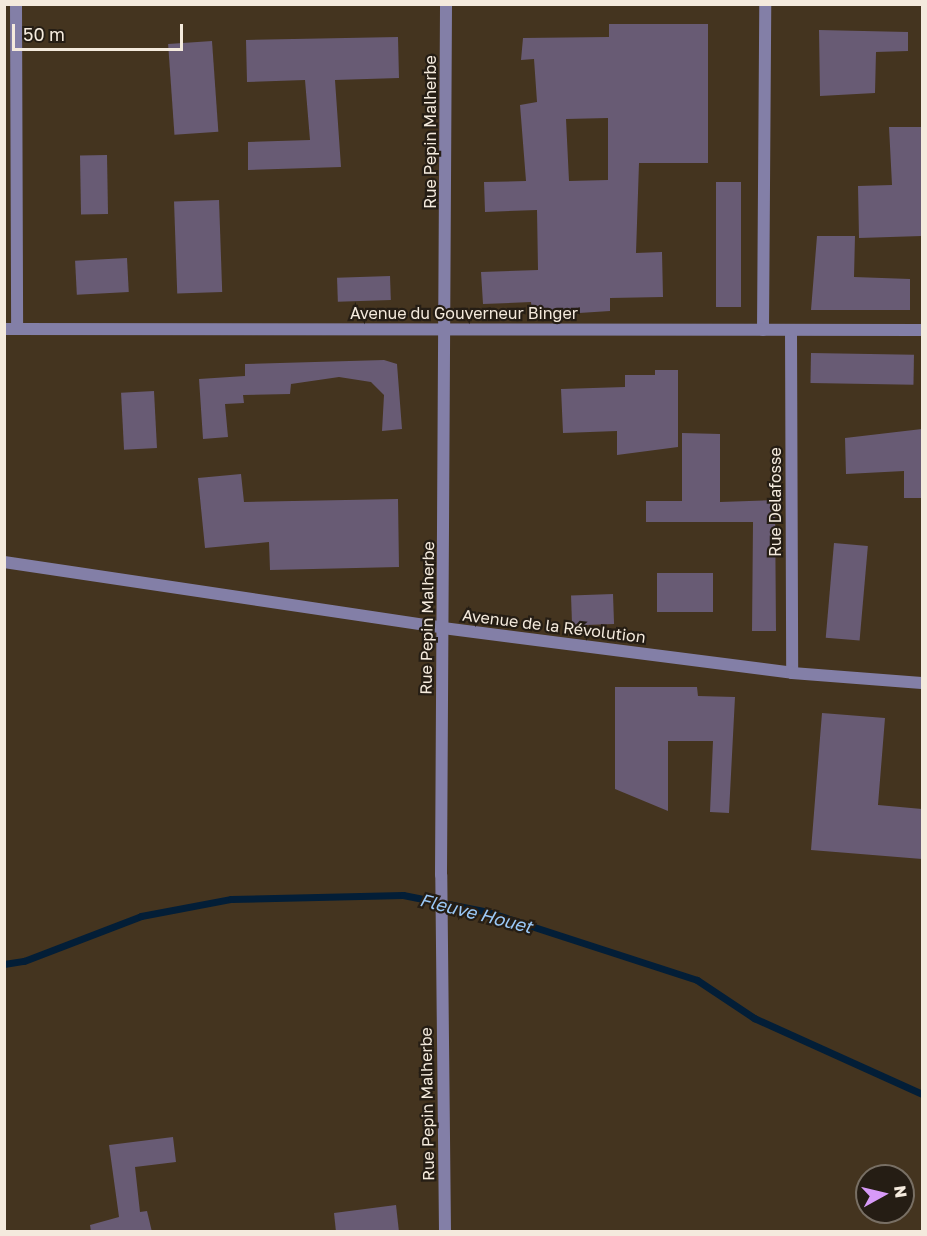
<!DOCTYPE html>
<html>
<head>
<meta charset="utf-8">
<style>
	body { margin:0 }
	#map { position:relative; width:927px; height:1236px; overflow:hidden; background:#44341f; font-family:"Golos Text",sans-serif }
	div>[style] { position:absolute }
	.stream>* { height:7px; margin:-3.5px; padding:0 3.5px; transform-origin:3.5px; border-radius:3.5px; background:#031e37 }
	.building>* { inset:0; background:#685b74; transform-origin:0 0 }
	.minor>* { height:12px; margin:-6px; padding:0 6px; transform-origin:6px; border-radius:6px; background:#837fa7 }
	.tertiary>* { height:12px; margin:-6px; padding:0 6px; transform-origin:6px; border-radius:6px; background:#837fa7 }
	span { translate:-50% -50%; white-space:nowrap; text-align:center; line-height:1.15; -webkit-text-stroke:4.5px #251d14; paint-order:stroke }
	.street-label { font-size:16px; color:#f4eadd }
	.water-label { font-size:18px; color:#9bc9f8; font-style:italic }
	.frame { position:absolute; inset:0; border:6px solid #f4eadd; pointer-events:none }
	.north { position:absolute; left:855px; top:1164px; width:60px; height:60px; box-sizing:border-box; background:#251d14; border:2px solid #786f64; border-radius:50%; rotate:82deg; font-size:16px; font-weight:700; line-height:24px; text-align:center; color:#f4eadd }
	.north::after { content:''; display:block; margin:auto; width:21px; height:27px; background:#d89af8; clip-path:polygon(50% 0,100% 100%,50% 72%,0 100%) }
	.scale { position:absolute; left:12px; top:24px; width:171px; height:27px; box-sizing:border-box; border:3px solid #f4eadd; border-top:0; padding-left:8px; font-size:18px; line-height:21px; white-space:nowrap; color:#f4eadd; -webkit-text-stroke:4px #251d14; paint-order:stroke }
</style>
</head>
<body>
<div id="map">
	<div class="stream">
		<div style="left:4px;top:964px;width:20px;rotate:-9deg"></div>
		<div style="left:24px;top:961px;width:125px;rotate:-21deg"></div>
		<div style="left:141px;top:916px;width:92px;rotate:-10.7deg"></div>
		<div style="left:231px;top:899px;width:172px;rotate:-1.3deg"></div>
		<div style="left:403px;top:895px;width:87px;rotate:11.3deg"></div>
		<div style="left:488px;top:912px;width:220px;rotate:18deg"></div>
		<div style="left:697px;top:980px;width:69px;rotate:33.7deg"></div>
		<div style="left:754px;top:1018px;width:184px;rotate:24.3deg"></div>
	</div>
	<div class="building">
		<div style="clip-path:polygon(evenodd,609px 24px,708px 24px,708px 163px,639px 163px,636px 253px,662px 252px,663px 297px,610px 298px,610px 311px,579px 313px,579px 309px,532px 312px,531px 302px,483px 304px,481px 272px,538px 270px,537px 210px,485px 212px,484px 182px,526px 181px,520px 105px,537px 102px,534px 59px,521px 60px,523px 38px,609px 37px,609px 24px,608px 118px,608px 180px,569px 181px,566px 119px,608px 118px)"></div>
		<div style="clip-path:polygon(819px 30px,908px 32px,908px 51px,876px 52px,875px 93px,820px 96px)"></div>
		<div style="clip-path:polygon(398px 37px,399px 78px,335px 80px,341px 167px,248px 170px,248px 142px,310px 140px,305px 80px,247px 82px,246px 40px)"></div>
		<div style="left:212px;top:41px;width:91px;height:44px;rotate:86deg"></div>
		<div style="clip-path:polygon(889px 127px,922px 127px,922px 236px,859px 238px,858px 186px,892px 185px)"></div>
		<div style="left:107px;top:155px;width:59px;height:27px;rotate:89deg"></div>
		<div style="left:741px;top:182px;width:125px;height:25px;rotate:90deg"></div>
		<div style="left:219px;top:200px;width:92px;height:45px;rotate:88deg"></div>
		<div style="clip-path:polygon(817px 236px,855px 236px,854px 277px,910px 279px,910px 310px,811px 310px)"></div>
		<div style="left:127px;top:258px;width:34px;height:52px;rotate:87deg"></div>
		<div style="left:390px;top:276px;width:24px;height:53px;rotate:88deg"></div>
		<div style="left:811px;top:353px;width:103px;height:30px;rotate:1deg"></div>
		<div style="clip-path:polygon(384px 360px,397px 364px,402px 429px,382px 431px,384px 395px,371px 382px,339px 377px,291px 384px,290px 394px,243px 395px,244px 403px,225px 404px,228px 437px,203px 439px,199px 379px,245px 376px,245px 364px)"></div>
		<div style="clip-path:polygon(655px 370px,678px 370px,678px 447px,617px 455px,617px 431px,563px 433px,561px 389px,625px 387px,625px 375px,655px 375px)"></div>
		<div style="left:154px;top:391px;width:57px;height:33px;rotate:87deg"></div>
		<div style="clip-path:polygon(922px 429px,922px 498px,904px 498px,904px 471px,846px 474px,845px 438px)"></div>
		<div style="clip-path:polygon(682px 433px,720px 434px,720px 502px,775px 500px,776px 631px,752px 631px,753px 522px,646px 522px,646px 501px,682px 501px)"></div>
		<div style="clip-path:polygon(241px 474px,244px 502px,398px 499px,399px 567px,270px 570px,269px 542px,205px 548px,198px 478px)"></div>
		<div style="left:834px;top:543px;width:34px;height:95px;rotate:5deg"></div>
		<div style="left:713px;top:573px;width:39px;height:56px;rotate:90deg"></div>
		<div style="left:613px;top:594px;width:30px;height:42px;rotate:88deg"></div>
		<div style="clip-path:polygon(615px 687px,697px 687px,698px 696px,735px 697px,729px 813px,710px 812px,713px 741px,668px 741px,668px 811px,615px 789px)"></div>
		<div style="clip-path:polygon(822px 713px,885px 718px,878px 805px,922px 809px,922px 859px,811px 850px)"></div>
		<div style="clip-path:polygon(173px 1137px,176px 1162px,135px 1167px,140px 1212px,147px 1211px,152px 1232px,91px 1232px,90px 1225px,119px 1217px,109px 1145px)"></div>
		<div style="clip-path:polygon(396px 1205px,399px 1232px,336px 1232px,334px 1213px)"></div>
	</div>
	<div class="minor">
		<div style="left:16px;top:4px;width:325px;rotate:89.8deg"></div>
		<div style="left:763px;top:330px;width:326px;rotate:-89.6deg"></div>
		<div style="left:791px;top:330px;width:343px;rotate:89.8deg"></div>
		<div style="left:4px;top:562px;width:444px;rotate:8.5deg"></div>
		<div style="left:443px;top:628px;width:352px;rotate:7.3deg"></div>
		<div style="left:792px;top:673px;width:130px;rotate:4.4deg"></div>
	</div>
	<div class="tertiary">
		<div style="left:4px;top:329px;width:918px;rotate:0.06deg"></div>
		<div style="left:445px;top:1232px;width:357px;rotate:-90.6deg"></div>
		<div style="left:441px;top:875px;width:871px;rotate:-89.67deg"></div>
	</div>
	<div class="street-label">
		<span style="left:430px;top:132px;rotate:-90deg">Rue Pepin Malherbe</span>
		<span style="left:464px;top:313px">Avenue du Gouverneur Binger</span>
		<span style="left:775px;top:502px;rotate:-90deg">Rue Delafosse</span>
		<span style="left:427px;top:618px;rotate:-89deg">Rue Pepin Malherbe</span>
		<span style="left:554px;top:626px;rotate:7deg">Avenue de la Révolution</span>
		<span style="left:427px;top:1104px;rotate:-91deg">Rue Pepin Malherbe</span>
	</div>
	<div class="water-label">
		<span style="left:476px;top:913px;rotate:14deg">Fleuve Houet</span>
	</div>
	<div class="frame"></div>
	<div class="north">N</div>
	<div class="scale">50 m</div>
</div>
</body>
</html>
